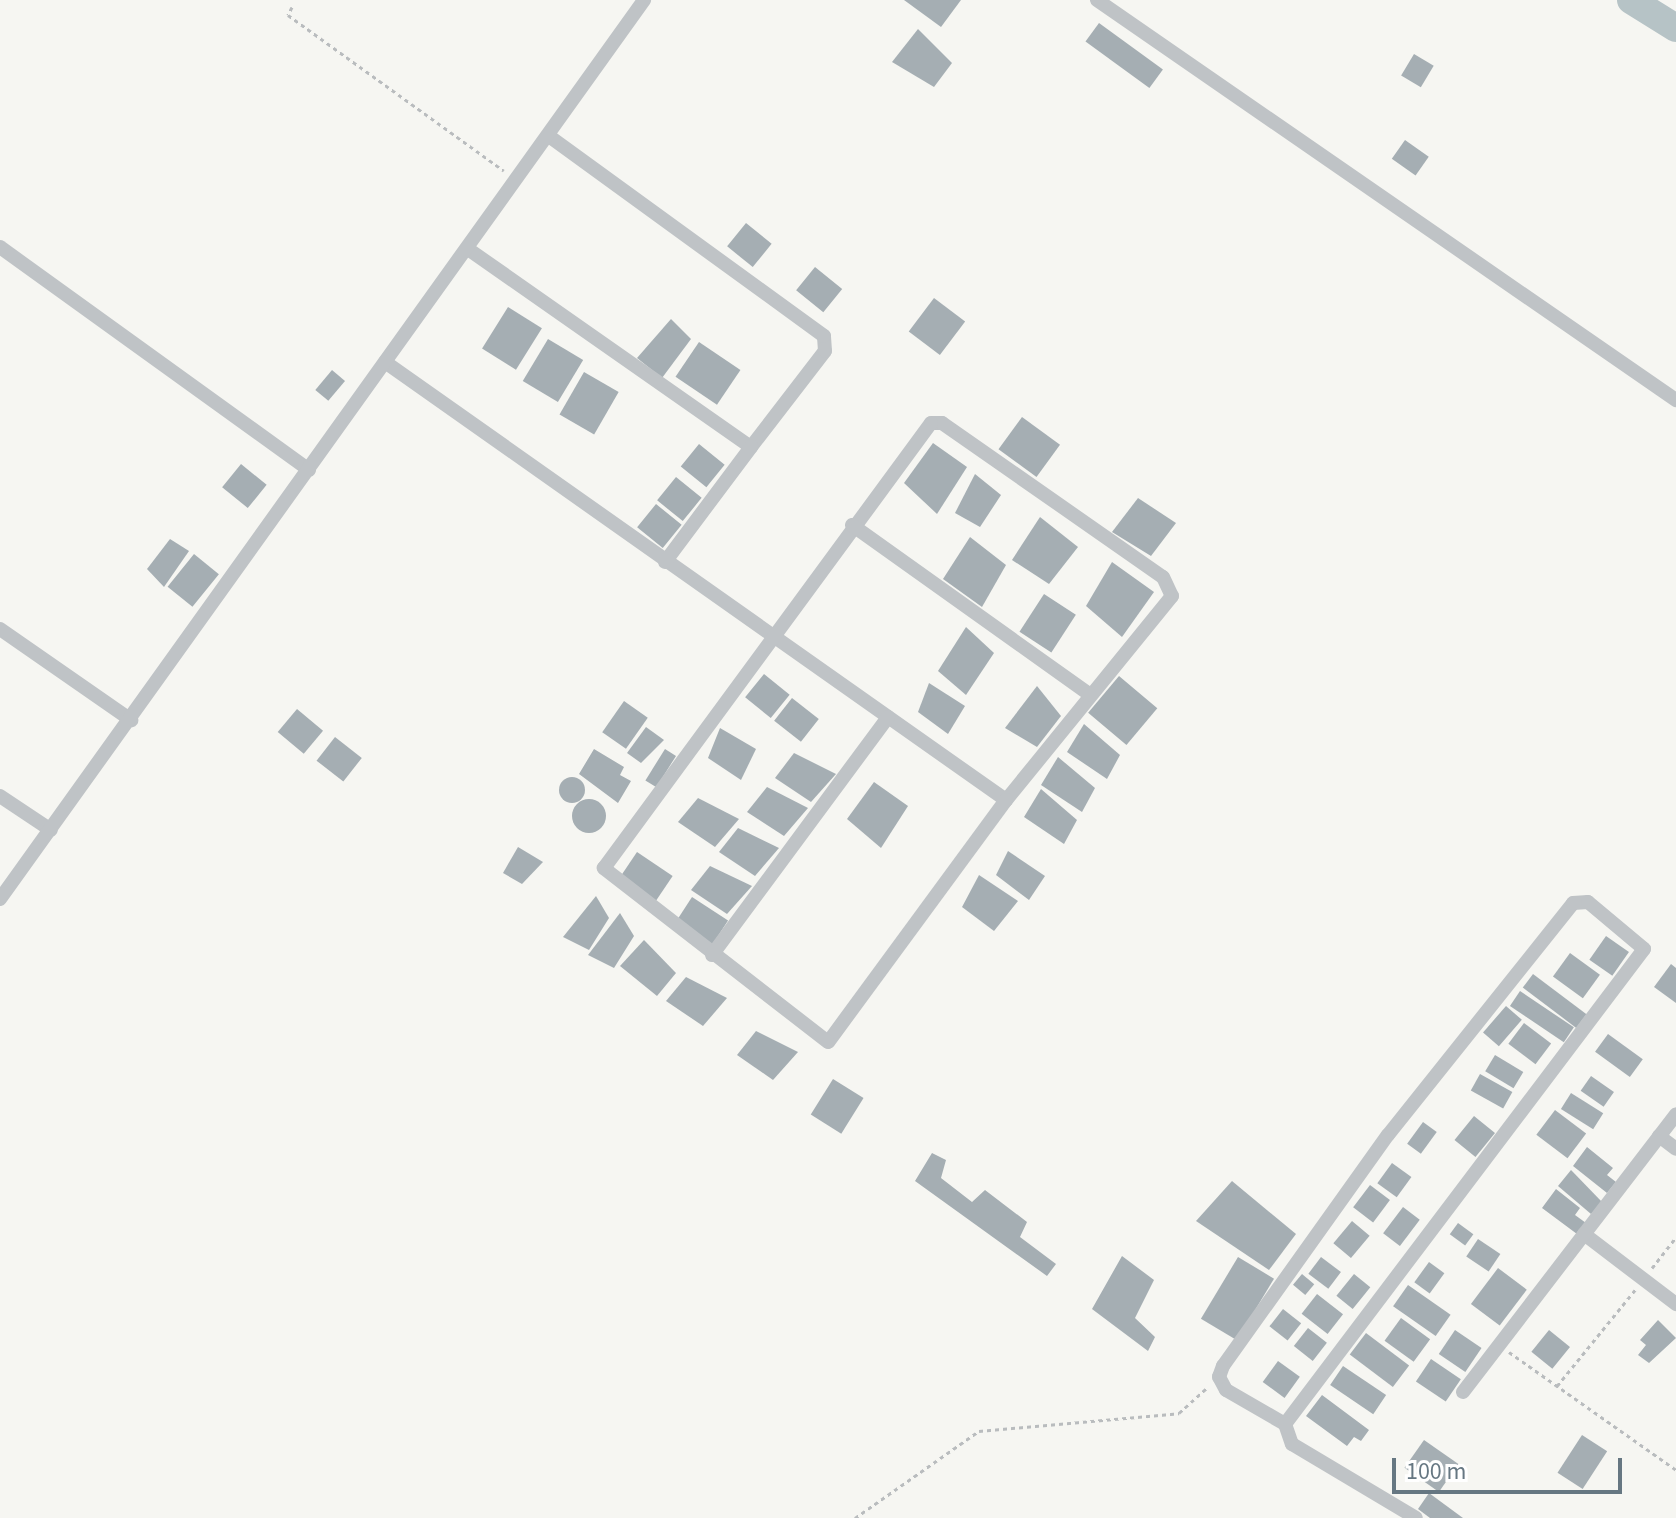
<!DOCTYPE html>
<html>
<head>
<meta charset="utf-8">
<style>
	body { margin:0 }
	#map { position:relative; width:1676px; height:1518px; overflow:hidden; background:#f6f6f2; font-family:"Source Sans 3",sans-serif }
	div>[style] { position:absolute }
	.river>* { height:28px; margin:-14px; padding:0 14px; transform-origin:14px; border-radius:14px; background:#b6c3c6 }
	.building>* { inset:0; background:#a5aeb3; transform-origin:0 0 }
	.round { border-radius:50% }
	.path>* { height:3px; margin-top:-1.5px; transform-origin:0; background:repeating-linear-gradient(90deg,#b9bcbe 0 4px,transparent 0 8px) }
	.minor>* { height:14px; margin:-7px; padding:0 7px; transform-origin:7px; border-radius:7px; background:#bfc3c6 }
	span { translate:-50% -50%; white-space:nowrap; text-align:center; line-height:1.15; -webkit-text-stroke:8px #fff; paint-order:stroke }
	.scale { position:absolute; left:1392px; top:1458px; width:230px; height:36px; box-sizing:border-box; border:4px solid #667782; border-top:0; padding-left:10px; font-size:24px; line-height:28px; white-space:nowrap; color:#667782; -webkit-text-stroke:6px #fff; paint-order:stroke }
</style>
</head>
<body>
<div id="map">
	<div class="river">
		<div style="left:1631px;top:0;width:53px;rotate:31.9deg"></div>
	</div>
	<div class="building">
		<div style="clip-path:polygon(904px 0,961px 0,941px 27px)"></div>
		<div style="left:1099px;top:23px;width:79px;height:23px;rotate:36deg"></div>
		<div style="clip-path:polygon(918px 29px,952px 63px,934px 87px,892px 62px)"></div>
		<div style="left:1414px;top:54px;width:23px;height:25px;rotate:31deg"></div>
		<div style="left:1405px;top:140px;width:29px;height:23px;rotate:35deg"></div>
		<div style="left:746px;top:223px;width:33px;height:30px;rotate:39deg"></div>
		<div style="left:815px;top:267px;width:35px;height:30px;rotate:39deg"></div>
		<div style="left:934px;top:298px;width:39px;height:42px;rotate:37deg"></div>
		<div style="left:508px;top:307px;width:40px;height:49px;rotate:32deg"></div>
		<div style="clip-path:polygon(671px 319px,691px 339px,662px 378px,637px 358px)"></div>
		<div style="left:548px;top:339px;width:41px;height:49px;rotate:31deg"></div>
		<div style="left:699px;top:342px;width:50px;height:42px;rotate:34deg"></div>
		<div style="left:332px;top:370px;width:17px;height:26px;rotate:40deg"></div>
		<div style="left:584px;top:372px;width:40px;height:49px;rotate:30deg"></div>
		<div style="left:1022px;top:417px;width:47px;height:40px;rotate:36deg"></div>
		<div style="clip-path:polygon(933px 443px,967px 467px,937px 514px,904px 483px)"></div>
		<div style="left:699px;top:444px;width:33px;height:29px;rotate:39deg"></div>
		<div style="left:241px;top:464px;width:33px;height:30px;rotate:39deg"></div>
		<div style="clip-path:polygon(975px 474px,1001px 495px,980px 527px,955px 513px)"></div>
		<div style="left:676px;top:477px;width:33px;height:30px;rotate:39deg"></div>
		<div style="clip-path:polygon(1138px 498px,1176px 523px,1151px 556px,1112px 532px)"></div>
		<div style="left:656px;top:504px;width:33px;height:30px;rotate:39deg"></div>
		<div style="clip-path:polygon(1040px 517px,1078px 547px,1049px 584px,1012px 560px)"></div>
		<div style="clip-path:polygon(970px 537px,1006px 565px,982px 607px,943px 579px)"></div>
		<div style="clip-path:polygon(170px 539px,189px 551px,164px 587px,147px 569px)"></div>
		<div style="left:194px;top:554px;width:32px;height:42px;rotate:39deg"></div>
		<div style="clip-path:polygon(1112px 562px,1154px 592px,1122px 637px,1086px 606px)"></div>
		<div style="left:1044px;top:594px;width:38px;height:45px;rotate:33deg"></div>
		<div style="clip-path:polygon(966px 627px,994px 653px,966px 695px,938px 671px)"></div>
		<div style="left:764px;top:674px;width:33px;height:30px;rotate:39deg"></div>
		<div style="left:1119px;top:676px;width:50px;height:48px;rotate:40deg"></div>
		<div style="clip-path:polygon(929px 683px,965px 706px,948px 734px,918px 712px)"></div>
		<div style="clip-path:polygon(1037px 686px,1061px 716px,1037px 747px,1005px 728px)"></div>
		<div style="left:792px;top:698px;width:34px;height:29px;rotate:38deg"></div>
		<div style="left:624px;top:701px;width:29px;height:38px;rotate:35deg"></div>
		<div style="left:297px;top:709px;width:34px;height:30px;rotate:40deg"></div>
		<div style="clip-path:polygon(1084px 724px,1120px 755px,1107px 779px,1067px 752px)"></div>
		<div style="clip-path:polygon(646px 727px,664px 740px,641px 763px,627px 753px)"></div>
		<div style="clip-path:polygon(720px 728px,756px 749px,741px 780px,708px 758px)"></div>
		<div style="left:335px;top:737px;width:34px;height:30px;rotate:38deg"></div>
		<div style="clip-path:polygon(594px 749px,624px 767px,620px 775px,631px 781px,618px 803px,579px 774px)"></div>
		<div style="left:665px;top:749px;width:13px;height:37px;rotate:32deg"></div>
		<div style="clip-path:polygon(794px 753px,836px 774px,811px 802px,775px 778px)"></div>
		<div style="clip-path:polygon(1058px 757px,1095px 788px,1082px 812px,1041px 785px)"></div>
		<div class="round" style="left:559px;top:777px;width:26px;height:26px"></div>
		<div style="clip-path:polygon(874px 782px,908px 806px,881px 848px,847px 819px)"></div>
		<div style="clip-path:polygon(767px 787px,808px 808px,784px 836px,747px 812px)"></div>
		<div style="clip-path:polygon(1041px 789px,1077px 820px,1064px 844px,1024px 817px)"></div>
		<div style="clip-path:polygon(698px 798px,739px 819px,715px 847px,678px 822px)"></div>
		<div class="round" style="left:572px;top:799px;width:34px;height:34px"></div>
		<div style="clip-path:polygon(738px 828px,779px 848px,755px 876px,719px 852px)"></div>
		<div style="clip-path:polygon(518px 847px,543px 862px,522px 884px,503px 873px)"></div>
		<div style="clip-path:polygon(1008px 851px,1045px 876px,1029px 900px,996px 875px)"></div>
		<div style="left:637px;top:852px;width:43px;height:31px;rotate:34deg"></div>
		<div style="clip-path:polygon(710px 866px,752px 886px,727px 914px,691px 890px)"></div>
		<div style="clip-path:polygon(979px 875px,1018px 901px,994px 931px,962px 907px)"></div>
		<div style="clip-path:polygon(596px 896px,609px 918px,589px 950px,563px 937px)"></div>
		<div style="left:692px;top:897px;width:43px;height:31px;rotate:33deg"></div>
		<div style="clip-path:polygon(620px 913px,634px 936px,614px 968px,588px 955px)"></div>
		<div style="left:1606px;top:936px;width:28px;height:29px;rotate:35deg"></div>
		<div style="clip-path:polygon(644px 940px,676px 973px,657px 996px,620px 966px)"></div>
		<div style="left:1570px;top:953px;width:37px;height:29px;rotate:36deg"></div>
		<div style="clip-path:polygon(1671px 964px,1676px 968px,1676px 1003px,1654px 987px)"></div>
		<div style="left:1533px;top:974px;width:67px;height:17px;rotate:37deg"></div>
		<div style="clip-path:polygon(686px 977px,727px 998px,703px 1026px,666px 1001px)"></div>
		<div style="left:1520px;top:991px;width:65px;height:18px;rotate:34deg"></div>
		<div style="left:1506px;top:1006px;width:21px;height:35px;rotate:41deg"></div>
		<div style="left:1524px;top:1023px;width:34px;height:26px;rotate:37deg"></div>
		<div style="clip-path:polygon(756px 1031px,798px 1052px,773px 1080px,737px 1055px)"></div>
		<div style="left:1608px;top:1034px;width:43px;height:22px;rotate:36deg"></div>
		<div style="left:1495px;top:1055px;width:33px;height:19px;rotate:31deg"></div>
		<div style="left:1480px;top:1074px;width:37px;height:19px;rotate:29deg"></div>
		<div style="left:1591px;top:1076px;width:28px;height:18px;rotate:35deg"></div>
		<div style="left:833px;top:1079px;width:36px;height:42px;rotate:32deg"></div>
		<div style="left:1571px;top:1093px;width:38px;height:19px;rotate:32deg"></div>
		<div style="left:1555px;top:1110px;width:39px;height:31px;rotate:37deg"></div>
		<div style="left:1474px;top:1116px;width:27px;height:31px;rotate:39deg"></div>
		<div style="left:1423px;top:1122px;width:17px;height:27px;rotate:36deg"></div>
		<div style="clip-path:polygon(1587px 1147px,1613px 1168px,1607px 1175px,1616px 1182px,1607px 1193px,1573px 1166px)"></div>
		<div style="clip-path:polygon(932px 1153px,946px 1160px,941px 1178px,972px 1202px,985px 1190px,1027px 1222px,1020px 1237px,1056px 1264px,1047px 1276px,915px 1181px)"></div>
		<div style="left:1392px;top:1163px;width:24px;height:25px;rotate:36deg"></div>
		<div style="clip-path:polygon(1571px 1170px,1602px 1202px,1591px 1214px,1558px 1186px)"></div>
		<div style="clip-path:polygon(1232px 1181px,1296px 1234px,1269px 1270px,1196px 1221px)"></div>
		<div style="left:1370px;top:1185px;width:25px;height:28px;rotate:37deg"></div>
		<div style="clip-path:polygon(1556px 1189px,1580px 1208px,1575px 1215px,1586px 1223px,1577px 1234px,1542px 1208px)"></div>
		<div style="left:1403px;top:1207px;width:21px;height:33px;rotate:37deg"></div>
		<div style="left:1352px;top:1221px;width:23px;height:29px;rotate:40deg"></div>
		<div style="left:1458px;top:1223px;width:19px;height:14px;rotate:36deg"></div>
		<div style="left:1478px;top:1239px;width:27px;height:21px;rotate:34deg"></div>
		<div style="clip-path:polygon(1122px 1256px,1154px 1280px,1135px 1318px,1155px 1337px,1148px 1351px,1092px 1309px)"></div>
		<div style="left:1238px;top:1257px;width:42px;height:72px;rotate:31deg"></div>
		<div style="left:1321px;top:1257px;width:25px;height:21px;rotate:37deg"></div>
		<div style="left:1429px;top:1262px;width:19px;height:25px;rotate:36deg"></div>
		<div style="left:1498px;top:1268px;width:36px;height:45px;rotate:37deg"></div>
		<div style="left:1302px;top:1274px;width:16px;height:14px;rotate:40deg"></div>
		<div style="left:1354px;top:1274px;width:21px;height:28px;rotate:39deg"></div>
		<div style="left:1408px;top:1285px;width:52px;height:26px;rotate:35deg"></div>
		<div style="left:1317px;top:1294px;width:33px;height:25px;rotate:38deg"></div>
		<div style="left:1283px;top:1309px;width:23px;height:22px;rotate:38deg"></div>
		<div style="left:1401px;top:1318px;width:36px;height:28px;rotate:36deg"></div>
		<div style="clip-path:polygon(1658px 1320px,1676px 1338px,1649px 1363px,1638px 1355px,1646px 1345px,1640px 1340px)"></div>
		<div style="left:1308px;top:1328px;width:24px;height:23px;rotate:38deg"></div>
		<div style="left:1455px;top:1330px;width:32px;height:29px;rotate:34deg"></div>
		<div style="left:1549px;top:1330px;width:27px;height:28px;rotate:39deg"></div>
		<div style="left:1366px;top:1333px;width:54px;height:27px;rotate:37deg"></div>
		<div style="left:1431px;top:1359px;width:36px;height:27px;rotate:34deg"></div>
		<div style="left:1278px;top:1361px;width:27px;height:26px;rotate:36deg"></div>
		<div style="left:1343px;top:1366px;width:52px;height:23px;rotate:34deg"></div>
		<div style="clip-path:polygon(1322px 1395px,1369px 1430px,1361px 1441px,1354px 1437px,1347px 1446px,1306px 1416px)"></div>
		<div style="left:1582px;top:1435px;width:30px;height:45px;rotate:33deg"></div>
		<div style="left:1424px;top:1440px;width:42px;height:34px;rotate:35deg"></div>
		<div style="clip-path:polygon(1429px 1493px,1463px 1518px,1430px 1518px,1418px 1509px)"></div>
	</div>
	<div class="path">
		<div style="left:292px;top:7px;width:9px;rotate:117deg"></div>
		<div style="left:288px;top:15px;width:266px;rotate:35.8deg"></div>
		<div style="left:1652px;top:1268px;width:39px;rotate:-52deg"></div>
		<div style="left:1509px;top:1352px;width:204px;rotate:35.2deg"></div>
		<div style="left:1557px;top:1386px;width:124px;rotate:-50.9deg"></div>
		<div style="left:855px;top:1518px;width:151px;rotate:-35.1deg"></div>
		<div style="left:979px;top:1431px;width:201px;rotate:-5.1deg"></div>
		<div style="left:1179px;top:1413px;width:39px;rotate:-42deg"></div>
	</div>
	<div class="minor">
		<div style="left:1097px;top:0;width:704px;rotate:34.64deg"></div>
		<div style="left:0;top:247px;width:381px;rotate:35.8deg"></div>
		<div style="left:468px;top:249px;width:345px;rotate:35deg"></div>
		<div style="left:751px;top:447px;width:121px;rotate:-52.4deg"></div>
		<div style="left:825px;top:351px;width:15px;rotate:-94deg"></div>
		<div style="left:824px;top:336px;width:340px;rotate:-144deg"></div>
		<div style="left:385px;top:362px;width:760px;rotate:35.2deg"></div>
		<div style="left:931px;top:423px;width:11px"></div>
		<div style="left:942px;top:423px;width:269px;rotate:34.9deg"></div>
		<div style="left:1163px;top:577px;width:21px;rotate:65deg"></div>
		<div style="left:1172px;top:596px;width:263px;rotate:129.1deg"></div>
		<div style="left:1006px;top:800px;width:300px;rotate:126.3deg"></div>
		<div style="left:828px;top:1042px;width:284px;rotate:-142.2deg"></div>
		<div style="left:604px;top:868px;width:552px;rotate:-53.69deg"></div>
		<div style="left:852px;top:525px;width:292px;rotate:35.5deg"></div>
		<div style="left:665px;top:562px;width:144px;rotate:-53.2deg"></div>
		<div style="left:0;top:629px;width:160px;rotate:34.8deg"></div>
		<div style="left:0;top:796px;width:61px;rotate:33.7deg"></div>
		<div style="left:0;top:899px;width:1106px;rotate:-54.38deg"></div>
		<div style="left:712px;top:955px;width:296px;rotate:-53.5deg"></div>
		<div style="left:1659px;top:1136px;width:21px;rotate:37deg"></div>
		<div style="left:1584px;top:1234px;width:116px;rotate:37.3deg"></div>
		<div style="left:1463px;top:1392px;width:350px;rotate:-52.5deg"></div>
		<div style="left:1285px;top:1424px;width:68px;rotate:-150deg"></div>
		<div style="left:1226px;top:1390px;width:15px;rotate:-118deg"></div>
		<div style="left:1219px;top:1377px;width:12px;rotate:-70deg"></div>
		<div style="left:1223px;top:1366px;width:284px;rotate:-54.5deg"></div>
		<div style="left:1388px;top:1135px;width:297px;rotate:-51.4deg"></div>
		<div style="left:1573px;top:903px;width:15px;rotate:-4deg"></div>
		<div style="left:1588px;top:902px;width:73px;rotate:40deg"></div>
		<div style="left:1644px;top:949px;width:595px;rotate:127.08deg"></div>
		<div style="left:1285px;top:1424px;width:21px;rotate:71deg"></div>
		<div style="left:1292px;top:1444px;width:144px;rotate:30.8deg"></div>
	</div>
	<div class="scale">100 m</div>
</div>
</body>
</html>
